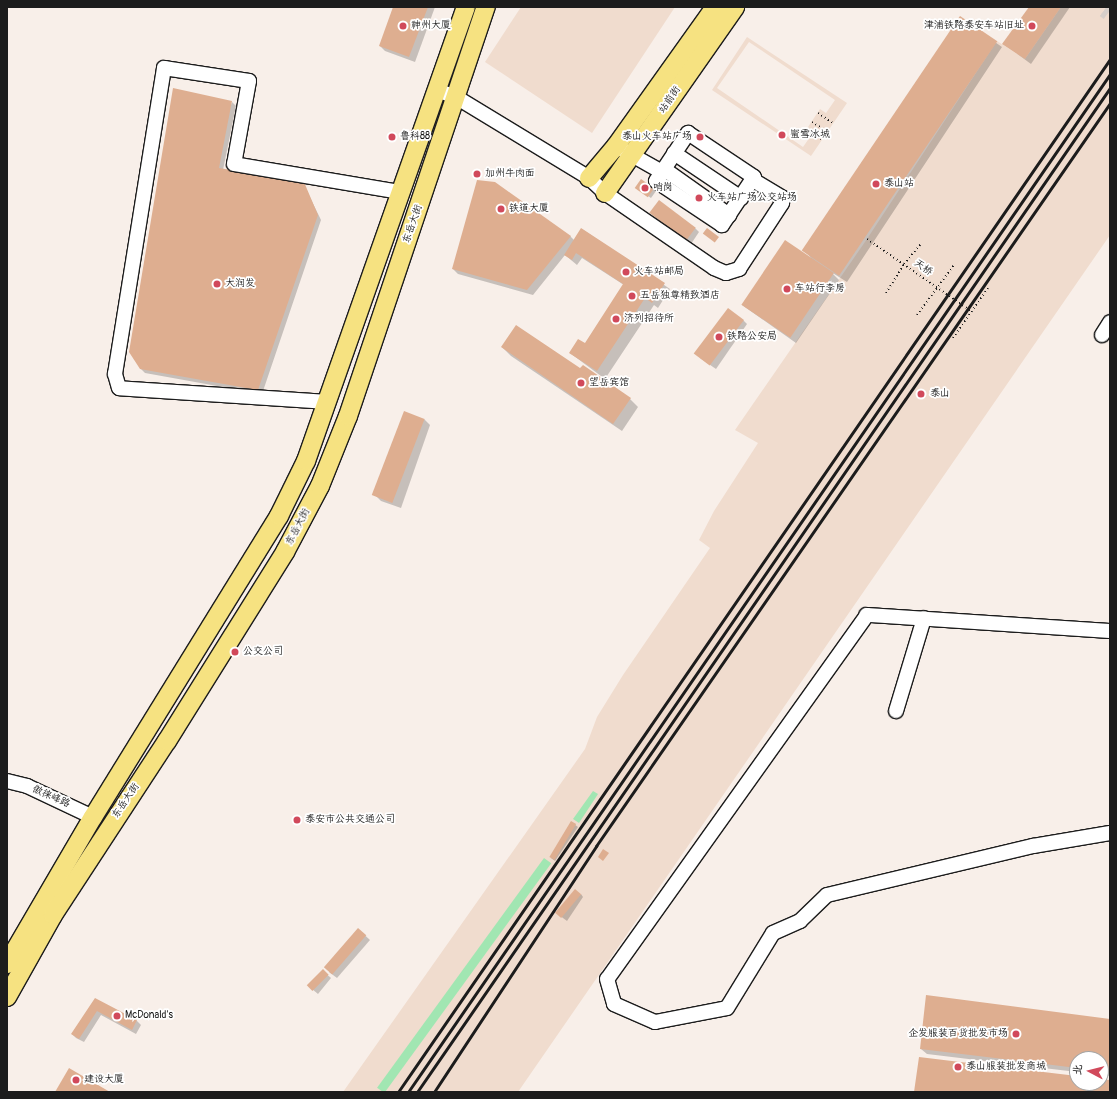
<!DOCTYPE html>
<html>
<head>
<meta charset="utf-8">
<style>
	body { margin:0 }
	#map { position:relative; width:1117px; height:1099px; overflow:hidden; background:#f8efe9; font-family:Pangolin,"LXGW WenKai TC",sans-serif }
	div>[style] { position:absolute }
	.built>* { inset:0; background:#f0dcce }
	.green>* { inset:0; background:#a1e6b2; transform-origin:0 0 }
	.shadow>* { inset:0; background:#0003 }
	.building>* { inset:0; background:#deae90; transform-origin:0 0 }
	.highway-tunnel>* { height:21px; margin-top:-10.5px; transform-origin:0; background:repeating-linear-gradient(90deg,#d7cfca 0 21px,transparent 0 31px) }
	.path>* { height:2px; margin-top:-1px; transform-origin:0; background:repeating-linear-gradient(90deg,#1c1c1c 0 1px,transparent 0 4px) }
	.roads { filter:drop-shadow(1px 0 #1c1c1c) drop-shadow(-1px 0 #1c1c1c) drop-shadow(0 1px #1c1c1c) drop-shadow(0 -1px #1c1c1c) }
	.minor>* { height:14px; margin:-7px; padding:0 7px; transform-origin:7px; border-radius:7px; background:#fff }
	.major>* { height:18px; margin:-9px; padding:0 9px; transform-origin:9px; border-radius:9px; background:#f6e281 }
	.rail>* { height:3px; margin:-1.5px; padding:0 1.5px; transform-origin:1.5px; border-radius:1.5px; background:#1c1c1c }
	.path-bridge>* { height:2px; margin-top:-1px; transform-origin:0; background:repeating-linear-gradient(90deg,#1c1c1c 0 1px,transparent 0 4px) }
	.dots>* { width:11px; height:11px; translate:-50% -50%; box-sizing:border-box; border:2px solid #fff; border-radius:50% }
	span { translate:-50% -50%; white-space:nowrap; text-align:center; line-height:1.15; -webkit-text-stroke:3.5px #fff; paint-order:stroke }
	.poi-label { font-size:10px; color:#1c1c1c }
	.left { translate:0 -50%; text-align:left }
	.right { translate:-100% -50%; text-align:right }
	.street-label { font-size:10px; color:#1c1c1c }
	.frame { position:absolute; inset:0; border:8px solid #1c1c1c; pointer-events:none }
	.north { position:absolute; left:1069px; top:1051px; width:40px; height:40px; box-sizing:border-box; background:#fff; border:1px solid #a4a4a4; border-radius:50%; rotate:277deg; font-size:11px; font-weight:700; line-height:16px; text-align:center; color:#1c1c1c }
	.north::after { content:''; display:block; margin:auto; width:14px; height:18px; background:#d1495b; clip-path:polygon(50% 0,100% 100%,50% 72%,0 100%) }
</style>
</head>
<body>
<div id="map">
	<div class="built">
		<div style="clip-path:polygon(521px 7px,675px 7px,592px 133px,485px 62px)"></div>
		<div style="clip-path:polygon(1061px 7px,1110px 7px,1110px 235px,518px 1092px,343px 1092px,585px 749px,597px 717px,623px 675px,710px 548px,699px 540px,714px 511px,758px 443px,735px 430px,867px 239px,997px 41px,1025px 59px)"></div>
		<div style="clip-path:polygon(evenodd,747px 37px,847px 103px,811px 156px,712px 90px,747px 37px,749px 42px,835px 100px,826px 113px,820px 109px,804px 133px,810px 137px,803px 147px,717px 88px,749px 42px)"></div>
	</div>
	<div class="green">
		<div style="clip-path:polygon(593px 791px,598px 794px,579px 823px,573px 819px)"></div>
		<div style="left:544px;top:858px;width:9px;height:284px;rotate:36deg"></div>
	</div>
	<div class="shadow">
		<div style="clip-path:polygon(394px 7px,435px 7px,415px 62px,385px 51px,380px 46px)"></div>
		<div style="clip-path:polygon(1030px 7px,1070px 7px,1031px 64px,1004px 44px)"></div>
		<div style="clip-path:polygon(960px 18px,1002px 47px,847px 282px,831px 272px,839px 280px,796px 343px,742px 305px,811px 258px,806px 252px)"></div>
		<div style="clip-path:polygon(232px 102px,236px 106px,223px 170px,303px 183px,321px 220px,262px 394px,145px 373px,141px 369px)"></div>
		<div style="clip-path:polygon(654px 189px,656px 191px,651px 198px,639px 190px)"></div>
		<div style="clip-path:polygon(654px 217px,695px 228px,699px 232px,691px 244px)"></div>
		<div style="clip-path:polygon(582px 229px,670px 289px,658px 308px,654px 305px,605px 379px,570px 353px,585px 344px,624px 285px,582px 258px,577px 265px,565px 255px,533px 295px,458px 274px,453px 269px,570px 236px,574px 240px)"></div>
		<div style="clip-path:polygon(743px 320px,747px 324px,716px 369px,700px 358px)"></div>
		<div style="clip-path:polygon(502px 347px,581px 369px,630px 399px,638px 407px,622px 431px,511px 356px)"></div>
		<div style="clip-path:polygon(424px 419px,430px 425px,401px 508px,381px 501px,375px 495px)"></div>
		<div style="clip-path:polygon(571px 822px,578px 827px,555px 861px,551px 858px)"></div>
		<div style="clip-path:polygon(581px 894px,583px 897px,567px 921px,559px 915px)"></div>
		<div style="clip-path:polygon(358px 929px,370px 940px,337px 978px,329px 972px)"></div>
		<div style="clip-path:polygon(323px 971px,331px 978px,318px 994px,312px 989px)"></div>
		<div style="clip-path:polygon(95px 999px,137px 1021px,141px 1025px,136px 1034px,101px 1015px,84px 1042px,76px 1038px,72px 1034px)"></div>
		<div style="clip-path:polygon(1110px 1020px,1110px 1076px,1101px 1075px,1101px 1059px,1077px 1059px,1077px 1072px,927px 1054px,921px 1049px)"></div>
	</div>
	<div class="building">
		<div style="clip-path:polygon(393px 7px,428px 7px,409px 57px,379px 46px)"></div>
		<div style="clip-path:polygon(1029px 7px,1061px 7px,1025px 59px,1002px 44px)"></div>
		<div style="left:960px;top:16px;width:45px;height:283px;rotate:34deg"></div>
		<div style="clip-path:polygon(173px 88px,232px 101px,219px 168px,304px 182px,318px 215px,258px 390px,140px 369px,129px 352px)"></div>
		<div style="left:641px;top:179px;width:16px;height:11px;rotate:35deg"></div>
		<div style="clip-path:polygon(477px 180px,495px 182px,571px 236px,527px 290px,452px 269px)"></div>
		<div style="left:659px;top:200px;width:46px;height:16px;rotate:37deg"></div>
		<div style="clip-path:polygon(581px 228px,665px 283px,652px 303px,645px 298px,597px 371px,569px 353px,578px 339px,585px 343px,623px 284px,576px 253px,572px 260px,564px 255px)"></div>
		<div style="left:707px;top:228px;width:15px;height:7px;rotate:37deg"></div>
		<div style="left:785px;top:240px;width:59px;height:78px;rotate:34deg"></div>
		<div style="left:728px;top:308px;width:20px;height:57px;rotate:37deg"></div>
		<div style="clip-path:polygon(516px 325px,580px 368px,583px 365px,631px 398px,613px 424px,501px 347px)"></div>
		<div style="left:404px;top:411px;width:22px;height:90px;rotate:21deg"></div>
		<div style="left:571px;top:821px;width:6px;height:42px;rotate:31deg"></div>
		<div style="clip-path:polygon(603px 849px,609px 853px,603px 861px,598px 857px)"></div>
		<div style="left:575px;top:889px;width:8px;height:31px;rotate:40deg"></div>
		<div style="left:358px;top:928px;width:11px;height:52px;rotate:41deg"></div>
		<div style="left:323px;top:969px;width:8px;height:23px;rotate:45deg"></div>
		<div style="clip-path:polygon(926px 995px,1110px 1019px,1110px 1072px,1101px 1071px,1101px 1059px,1077px 1059px,1077px 1068px,920px 1049px)"></div>
		<div style="clip-path:polygon(95px 998px,137px 1020px,132px 1030px,97px 1011px,79px 1039px,71px 1034px)"></div>
		<div style="clip-path:polygon(919px 1057px,1077px 1076px,1077px 1083px,1101px 1083px,1101px 1079px,1110px 1080px,1110px 1092px,914px 1092px)"></div>
		<div style="clip-path:polygon(69px 1068px,110px 1092px,55px 1092px)"></div>
	</div>
	<div class="highway-tunnel">
		<div style="left:1106px;top:7px;width:5px;rotate:37deg"></div>
	</div>
	<div class="path">
		<div style="left:818px;top:113px;width:18px;rotate:34deg"></div>
		<div style="left:812px;top:122px;width:19px;rotate:32deg"></div>
		<div style="left:807px;top:130px;width:19px;rotate:32deg"></div>
		<div style="left:886px;top:293px;width:34px;rotate:-58deg"></div>
		<div style="left:904px;top:264px;width:26px;rotate:-50deg"></div>
		<div style="left:917px;top:315px;width:62px;rotate:-53.5deg"></div>
		<div style="left:953px;top:338px;width:61px;rotate:-55deg"></div>
	</div>
	<div class="roads">
		<div class="minor">
			<div style="left:439px;top:91px;width:18px;rotate:19deg"></div>
			<div style="left:456px;top:97px;width:156px;rotate:31.3deg"></div>
			<div style="left:589px;top:178px;width:22px;rotate:43deg"></div>
			<div style="left:605px;top:193px;width:132px;rotate:34.5deg"></div>
			<div style="left:714px;top:268px;width:13px;rotate:23deg"></div>
			<div style="left:726px;top:273px;width:14px;rotate:-17deg"></div>
			<div style="left:739px;top:269px;width:79px;rotate:-56.9deg"></div>
			<div style="left:782px;top:203px;width:5px;rotate:-79deg"></div>
			<div style="left:783px;top:198px;width:35px;rotate:-149deg"></div>
			<div style="left:688px;top:133px;width:79px;rotate:33.7deg"></div>
			<div style="left:754px;top:177px;width:58px;rotate:123.7deg"></div>
			<div style="left:722px;top:225px;width:79px;rotate:-146.3deg"></div>
			<div style="left:656px;top:181px;width:58px;rotate:-56.3deg"></div>
			<div style="left:623px;top:150px;width:45px;rotate:29.4deg"></div>
			<div style="left:674px;top:153px;width:81px;rotate:33.9deg"></div>
			<div style="left:664px;top:169px;width:80px;rotate:35.3deg"></div>
			<div style="left:1102px;top:335px;width:15px;rotate:-58deg"></div>
			<div style="left:328px;top:402px;width:209px;rotate:-176.2deg"></div>
			<div style="left:119px;top:388px;width:15px;rotate:-106deg"></div>
			<div style="left:115px;top:374px;width:310px;rotate:-80.9deg"></div>
			<div style="left:164px;top:68px;width:86px;rotate:8.7deg"></div>
			<div style="left:249px;top:81px;width:84px;rotate:100.2deg"></div>
			<div style="left:234px;top:164px;width:168px;rotate:9.6deg"></div>
			<div style="left:1110px;top:631px;width:244px;rotate:-176.2deg"></div>
			<div style="left:867px;top:615px;width:447px;rotate:125.5deg"></div>
			<div style="left:607px;top:979px;width:26px;rotate:74deg"></div>
			<div style="left:614px;top:1004px;width:45px;rotate:23.7deg"></div>
			<div style="left:655px;top:1022px;width:73px;rotate:-11deg"></div>
			<div style="left:727px;top:1008px;width:88px;rotate:-58.5deg"></div>
			<div style="left:773px;top:933px;width:30px;rotate:-24deg"></div>
			<div style="left:800px;top:921px;width:37px;rotate:-44deg"></div>
			<div style="left:827px;top:895px;width:212px;rotate:-13.4deg"></div>
			<div style="left:1033px;top:846px;width:78px;rotate:-9.6deg"></div>
			<div style="left:896px;top:711px;width:97px;rotate:-73.2deg"></div>
			<div style="left:7px;top:781px;width:21px;rotate:14deg"></div>
			<div style="left:27px;top:786px;width:73px;rotate:25.2deg"></div>
		</div>
		<div class="major">
			<div style="left:589px;top:178px;width:42px;rotate:-49.8deg"></div>
			<div style="left:616px;top:146px;width:171px;rotate:-54.5deg"></div>
			<div style="left:605px;top:193px;width:227px;rotate:-55deg"></div>
			<div style="left:7px;top:964px;width:170px;rotate:-59.7deg"></div>
			<div style="left:93px;top:817px;width:354px;rotate:-58.3deg"></div>
			<div style="left:279px;top:516px;width:61px;rotate:-63.9deg"></div>
			<div style="left:306px;top:461px;width:481px;rotate:-70.6deg"></div>
			<div style="left:7px;top:997px;width:94px;rotate:-60.7deg"></div>
			<div style="left:53px;top:915px;width:208px;rotate:-56.8deg"></div>
			<div style="left:167px;top:741px;width:223px;rotate:-58deg"></div>
			<div style="left:285px;top:552px;width:75px;rotate:-62.1deg"></div>
			<div style="left:320px;top:486px;width:75px;rotate:-68.2deg"></div>
			<div style="left:348px;top:416px;width:432px;rotate:-71.4deg"></div>
		</div>
	</div>
	<div class="rail">
		<div style="left:398px;top:1092px;width:1255px;rotate:-55.42deg"></div>
		<div style="left:408px;top:1092px;width:1237px;rotate:-55.41deg"></div>
		<div style="left:417px;top:1092px;width:1220px;rotate:-55.39deg"></div>
		<div style="left:434px;top:1092px;width:295px;rotate:-56.6deg"></div>
		<div style="left:596px;top:846px;width:903px;rotate:-55.32deg"></div>
	</div>
	<div class="path-bridge">
		<div style="left:867px;top:239px;width:126px;rotate:34.7deg"></div>
	</div>
	<div class="dots">
		<div style="left:403px;top:26px;background:#d1495b"></div>
		<div style="left:1032px;top:26px;background:#d1495b"></div>
		<div style="left:782px;top:135px;background:#d1495b"></div>
		<div style="left:392px;top:137px;background:#d1495b"></div>
		<div style="left:700px;top:137px;background:#d1495b"></div>
		<div style="left:477px;top:174px;background:#d1495b"></div>
		<div style="left:876px;top:184px;background:#d1495b"></div>
		<div style="left:645px;top:188px;background:#d1495b"></div>
		<div style="left:699px;top:198px;background:#d1495b"></div>
		<div style="left:501px;top:209px;background:#d1495b"></div>
		<div style="left:626px;top:272px;background:#d1495b"></div>
		<div style="left:217px;top:284px;background:#d1495b"></div>
		<div style="left:787px;top:289px;background:#d1495b"></div>
		<div style="left:632px;top:296px;background:#d1495b"></div>
		<div style="left:616px;top:319px;background:#d1495b"></div>
		<div style="left:719px;top:337px;background:#d1495b"></div>
		<div style="left:581px;top:383px;background:#d1495b"></div>
		<div style="left:921px;top:394px;background:#d1495b"></div>
		<div style="left:235px;top:652px;background:#d1495b"></div>
		<div style="left:297px;top:820px;background:#d1495b"></div>
		<div style="left:117px;top:1016px;background:#d1495b"></div>
		<div style="left:1016px;top:1034px;background:#d1495b"></div>
		<div style="left:958px;top:1067px;background:#d1495b"></div>
		<div style="left:76px;top:1080px;background:#d1495b"></div>
	</div>
	<div class="poi-label">
		<span class="left" style="left:411px;top:26px">神州大厦</span>
		<span class="right" style="left:1024px;top:26px">津浦铁路泰安车站旧址</span>
		<span class="left" style="left:790px;top:135px">蜜雪冰城</span>
		<span class="left" style="left:400px;top:137px">鲁科88</span>
		<span class="right" style="left:692px;top:137px">泰山火车站广场</span>
		<span class="left" style="left:485px;top:174px">加州牛肉面</span>
		<span class="left" style="left:884px;top:184px">泰山站</span>
		<span class="left" style="left:653px;top:188px">哨岗</span>
		<span class="left" style="left:707px;top:198px">火车站广场公交站场</span>
		<span class="left" style="left:509px;top:209px">铁道大厦</span>
		<span class="left" style="left:634px;top:272px">火车站邮局</span>
		<span class="left" style="left:225px;top:284px">大润发</span>
		<span class="left" style="left:795px;top:289px">车站行李房</span>
		<span class="left" style="left:640px;top:296px">五岳独尊精致酒店</span>
		<span class="left" style="left:624px;top:319px">济列招待所</span>
		<span class="left" style="left:727px;top:337px">铁路公安局</span>
		<span class="left" style="left:589px;top:383px">望岳宾馆</span>
		<span class="left" style="left:930px;top:394px">泰山</span>
		<span class="left" style="left:243px;top:652px">公交公司</span>
		<span class="left" style="left:305px;top:820px">泰安市公共交通公司</span>
		<span class="left" style="left:125px;top:1016px">McDonald's</span>
		<span class="right" style="left:1008px;top:1034px">企发服装百货批发市场</span>
		<span class="left" style="left:966px;top:1067px">泰山服装批发商城</span>
		<span class="left" style="left:84px;top:1080px">建设大厦</span>
	</div>
	<div class="street-label">
		<span style="left:670px;top:100px;rotate:-56deg">站前街</span>
		<span style="left:413px;top:224px;rotate:-71deg">东岳大街</span>
		<span style="left:923px;top:268px;rotate:35deg">天桥</span>
		<span style="left:298px;top:527px;rotate:-62deg">东岳大街</span>
		<span style="left:51px;top:797px;rotate:24deg">傲徕峰路</span>
		<span style="left:126px;top:801px;rotate:-56deg">东岳大街</span>
	</div>
	<div class="frame"></div>
	<div class="north">北</div>
</div>
</body>
</html>
